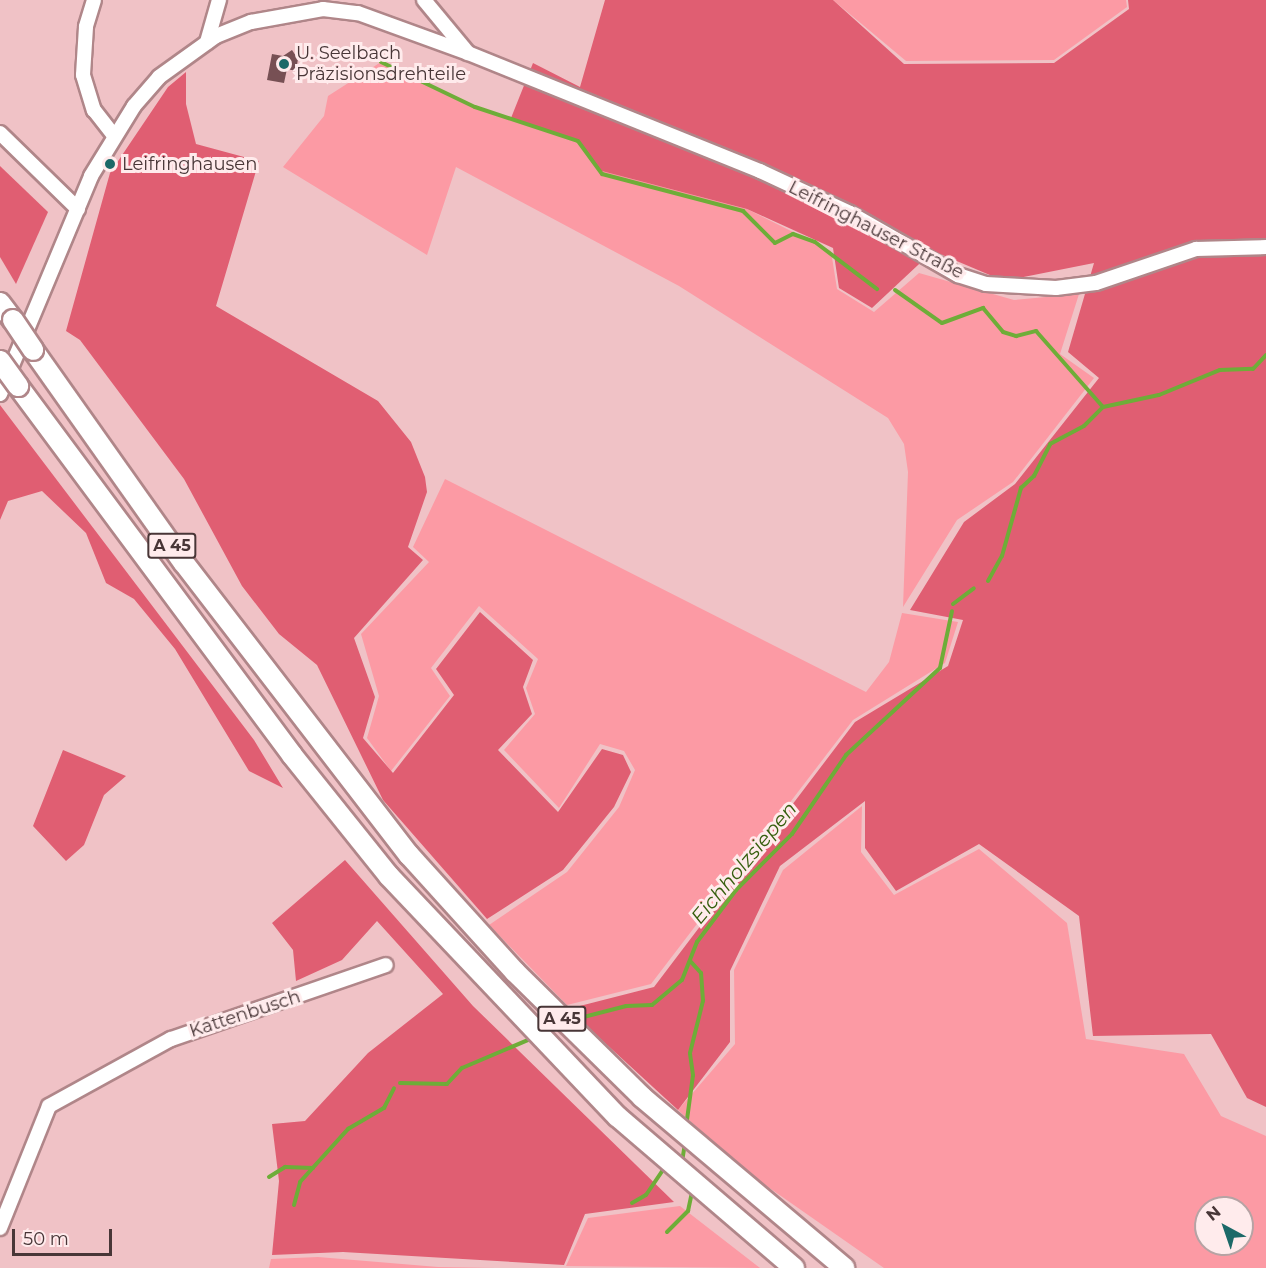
<!DOCTYPE html>
<html>
<head>
<meta charset="utf-8">
<style>
	body { margin:0 }
	#map { position:relative; width:1266px; height:1268px; overflow:hidden; background:#f0c2c6; font-family:Montserrat,sans-serif }
	div>[style] { position:absolute }
	.green>* { inset:0; background:#fc9aa4 }
	.forest>* { inset:0; background:#e05e72 }
	.stream>* { height:4px; margin:-2px; padding:0 2px; transform-origin:2px; border-radius:2px; background:#6ead38 }
	.building>* { inset:0; background:#775054 }
	.roads { filter:drop-shadow(2px 0 #b08689) drop-shadow(-2px 0 #b08689) drop-shadow(0 2px #b08689) drop-shadow(0 -2px #b08689) }
	.minor>* { height:14px; margin:-7px; padding:0 7px; transform-origin:7px; border-radius:7px; background:#fff }
	.highway>* { height:20px; margin:-10px; padding:0 10px; transform-origin:10px; border-radius:10px; background:#fff }
	.bridges { filter:drop-shadow(2px 0 #b08689) drop-shadow(-2px 0 #b08689) drop-shadow(0 2px #b08689) drop-shadow(0 -2px #b08689) }
	.highway-bridge>* { height:20px; margin:-10px; padding:0 10px; transform-origin:10px; border-radius:10px; background:#fff }
	.dots>* { width:16px; height:16px; translate:-50% -50%; box-sizing:border-box; border:3px solid #ffebec; border-radius:50% }
	span { translate:-50% -50%; white-space:nowrap; text-align:center; line-height:1.15; -webkit-text-stroke:6px #ffebec; paint-order:stroke }
	.shield-label span { padding:2px 4px; background:#ffebec; border:2px solid; border-radius:4px; -webkit-text-stroke-width:0 }
	.shield-label { font-size:16px; color:#483637; font-weight:700 }
	.poi-label { font-size:18px; color:#483637 }
	.left { translate:0 -50%; text-align:left }
	.street-label { font-size:18px; color:#483637 }
	.water-label { font-size:20px; color:#365e0e; font-style:italic }
	.north { position:absolute; left:1194px; top:1196px; width:60px; height:60px; box-sizing:border-box; background:#ffebec; border:2px solid #b6a3a4; border-radius:50%; rotate:320deg; font-size:16px; font-weight:700; line-height:24px; text-align:center; color:#483637 }
	.north::after { content:''; display:block; margin:auto; width:21px; height:27px; background:#1c6968; clip-path:polygon(50% 0,100% 100%,50% 72%,0 100%) }
	.scale { position:absolute; left:12px; top:1229px; width:100px; height:27px; box-sizing:border-box; border:3px solid #483637; border-top:0; padding-left:8px; font-size:18px; line-height:21px; white-space:nowrap; color:#483637; -webkit-text-stroke:4px #ffebec; paint-order:stroke }
</style>
</head>
<body>
<div id="map">
	<div class="green">
		<div style="clip-path:polygon(833px 0,1126px 0,1127px 7px,1054px 60px,906px 61px)"></div>
		<div style="clip-path:polygon(381px 62px,475px 107px,578px 141px,599px 170px,747px 209px,831px 251px,837px 289px,874px 312px,919px 273px,1014px 300px,1079px 294px,1060px 354px,1094px 378px,1013px 482px,957px 520px,903px 607px,908px 472px,904px 444px,888px 418px,679px 286px,456px 167px,427px 255px,283px 167px,324px 116px,328px 96px)"></div>
		<div style="clip-path:polygon(445px 479px,866px 692px,889px 662px,902px 613px,958px 622px,945px 663px,853px 720px,651px 984px,567px 1005px,489px 925px,567px 872px,619px 807px,635px 770px,624px 751px,600px 744px,559px 808px,504px 750px,535px 714px,526px 688px,538px 659px,479px 606px,431px 668px,450px 696px,391px 771px,367px 738px,379px 696px,361px 634px,429px 562px,413px 547px)"></div>
		<div style="clip-path:polygon(evenodd,862px 806px,861px 852px,894px 895px,979px 849px,1067px 923px,1086px 1039px,1184px 1054px,1221px 1116px,1266px 1136px,1266px 1268px,884px 1268px,745px 1171px,678px 1110px,735px 1044px,734px 970px,783px 870px,862px 806px,1206px 1208px,1242px 1208px,1242px 1244px,1206px 1244px,1206px 1208px)"></div>
		<div style="clip-path:polygon(680px 1206px,760px 1268px,566px 1266px,588px 1218px)"></div>
		<div style="clip-path:polygon(318px 1257px,438px 1267px,496px 1268px,269px 1268px,271px 1259px)"></div>
	</div>
	<div class="forest">
		<div style="clip-path:polygon(605px 0,833px 0,904px 64px,1054px 63px,1129px 9px,1128px 0,1266px 0,1266px 1107px,1247px 1098px,1211px 1034px,1093px 1036px,1079px 916px,979px 844px,896px 891px,865px 848px,865px 801px,780px 866px,730px 971px,730px 1042px,678px 1110px,568px 1009px,654px 987px,855px 722px,948px 666px,963px 620px,910px 610px,964px 522px,1015px 484px,1099px 378px,1068px 352px,1094px 263px,1004px 281px,933px 251px,872px 308px,839px 288px,833px 248px,747px 209px,598px 170px,578px 141px,511px 118px,533px 63px,580px 87px)"></div>
		<div style="clip-path:polygon(186px 72px,186px 104px,196px 144px,259px 161px,216px 306px,378px 401px,411px 442px,425px 477px,427px 492px,408px 547px,423px 560px,354px 638px,375px 697px,363px 738px,393px 773px,454px 695px,436px 669px,480px 612px,533px 660px,523px 687px,532px 714px,498px 750px,558px 812px,602px 749px,623px 755px,631px 772px,614px 807px,563px 870px,487px 919px,383px 800px,317px 665px,279px 634px,242px 586px,184px 479px,80px 340px,66px 331px,110px 173px,168px 87px)"></div>
		<div style="clip-path:polygon(0 166px,48px 212px,16px 284px,0 257px)"></div>
		<div style="clip-path:polygon(0 405px,254px 740px,283px 788px,249px 771px,175px 649px,134px 599px,106px 583px,86px 533px,42px 491px,8px 501px,0 520px)"></div>
		<div style="clip-path:polygon(63px 750px,126px 776px,104px 795px,84px 845px,66px 861px,33px 826px)"></div>
		<div style="clip-path:polygon(345px 860px,473px 1006px,674px 1202px,585px 1214px,564px 1265px,343px 1252px,272px 1255px,279px 1181px,272px 1124px,305px 1121px,368px 1053px,443px 994px,377px 921px,342px 960px,296px 981px,293px 950px,272px 923px)"></div>
	</div>
	<div class="stream">
		<div style="left:381px;top:62px;width:104px;rotate:25.6deg"></div>
		<div style="left:475px;top:107px;width:108px;rotate:18.3deg"></div>
		<div style="left:578px;top:141px;width:41px;rotate:54deg"></div>
		<div style="left:602px;top:174px;width:146px;rotate:14.7deg"></div>
		<div style="left:743px;top:211px;width:45px;rotate:45deg"></div>
		<div style="left:775px;top:243px;width:20px;rotate:-27deg"></div>
		<div style="left:793px;top:234px;width:23px;rotate:20deg"></div>
		<div style="left:815px;top:242px;width:78px;rotate:37.2deg"></div>
		<div style="left:895px;top:290px;width:57px;rotate:35.1deg"></div>
		<div style="left:942px;top:323px;width:44px;rotate:-20.1deg"></div>
		<div style="left:983px;top:308px;width:31px;rotate:50deg"></div>
		<div style="left:1003px;top:332px;width:14px;rotate:17deg"></div>
		<div style="left:1016px;top:336px;width:21px;rotate:-14deg"></div>
		<div style="left:1036px;top:331px;width:101px;rotate:48.6deg"></div>
		<div style="left:988px;top:581px;width:29px;rotate:-61deg"></div>
		<div style="left:1002px;top:556px;width:71px;rotate:-74.4deg"></div>
		<div style="left:1021px;top:488px;width:18px;rotate:-43deg"></div>
		<div style="left:1034px;top:476px;width:36px;rotate:-63deg"></div>
		<div style="left:1050px;top:444px;width:38px;rotate:-28deg"></div>
		<div style="left:1084px;top:426px;width:27px;rotate:-45deg"></div>
		<div style="left:1103px;top:407px;width:57px;rotate:-12.1deg"></div>
		<div style="left:1159px;top:395px;width:66px;rotate:-22.3deg"></div>
		<div style="left:1220px;top:370px;width:33px;rotate:-2deg"></div>
		<div style="left:1253px;top:369px;width:19px;rotate:-47deg"></div>
		<div style="left:953px;top:604px;width:26px;rotate:-37deg"></div>
		<div style="left:572px;top:1020px;width:56px;rotate:-14.5deg"></div>
		<div style="left:626px;top:1006px;width:26px;rotate:-2deg"></div>
		<div style="left:652px;top:1005px;width:39px;rotate:-40deg"></div>
		<div style="left:682px;top:980px;width:41px;rotate:-68.5deg"></div>
		<div style="left:697px;top:942px;width:65px;rotate:-53.1deg"></div>
		<div style="left:736px;top:890px;width:79px;rotate:-45deg"></div>
		<div style="left:792px;top:834px;width:96px;rotate:-55.6deg"></div>
		<div style="left:846px;top:755px;width:128px;rotate:-42.8deg"></div>
		<div style="left:940px;top:668px;width:58px;rotate:-78.1deg"></div>
		<div style="left:545px;top:1033px;width:17px;rotate:-25deg"></div>
		<div style="left:400px;top:1083px;width:47px;rotate:1.2deg"></div>
		<div style="left:447px;top:1084px;width:22px;rotate:-47deg"></div>
		<div style="left:462px;top:1068px;width:79px;rotate:-23deg"></div>
		<div style="left:686px;top:1127px;width:52px;rotate:-82.3deg"></div>
		<div style="left:693px;top:1075px;width:22px;rotate:-98deg"></div>
		<div style="left:690px;top:1053px;width:54px;rotate:-76deg"></div>
		<div style="left:703px;top:1001px;width:28px;rotate:-94deg"></div>
		<div style="left:701px;top:973px;width:15px;rotate:-132deg"></div>
		<div style="left:682px;top:1162px;width:19px;rotate:-81deg"></div>
		<div style="left:269px;top:1177px;width:19px;rotate:-32deg"></div>
		<div style="left:285px;top:1167px;width:28px;rotate:2deg"></div>
		<div style="left:632px;top:1203px;width:16px;rotate:-30deg"></div>
		<div style="left:646px;top:1195px;width:34px;rotate:-56deg"></div>
		<div style="left:294px;top:1205px;width:24px;rotate:-75deg"></div>
		<div style="left:300px;top:1182px;width:72px;rotate:-47.8deg"></div>
		<div style="left:348px;top:1129px;width:42px;rotate:-30.3deg"></div>
		<div style="left:384px;top:1108px;width:22px;rotate:-63deg"></div>
		<div style="left:667px;top:1232px;width:30px;rotate:-45deg"></div>
		<div style="left:688px;top:1211px;width:24px;rotate:-78deg"></div>
	</div>
	<div class="building">
		<div style="clip-path:polygon(292px 50px,298px 59px,296px 71px,287px 69px,284px 83px,267px 80px,272px 54px,283px 56px)"></div>
	</div>
	<div class="roads">
		<div class="minor">
			<div style="left:94px;top:0;width:28px;rotate:107deg"></div>
			<div style="left:86px;top:27px;width:48px;rotate:93.6deg"></div>
			<div style="left:83px;top:75px;width:37px;rotate:73deg"></div>
			<div style="left:94px;top:110px;width:33px;rotate:52deg"></div>
			<div style="left:424px;top:0;width:69px;rotate:50.3deg"></div>
			<div style="left:207px;top:42px;width:44px;rotate:-74.1deg"></div>
			<div style="left:0;top:133px;width:109px;rotate:44.3deg"></div>
			<div style="left:0;top:394px;width:236px;rotate:-67.3deg"></div>
			<div style="left:91px;top:176px;width:82px;rotate:-58.4deg"></div>
			<div style="left:134px;top:106px;width:38px;rotate:-49deg"></div>
			<div style="left:159px;top:77px;width:70px;rotate:-35.7deg"></div>
			<div style="left:216px;top:36px;width:38px;rotate:-22deg"></div>
			<div style="left:251px;top:22px;width:73px;rotate:-10.2deg"></div>
			<div style="left:323px;top:9px;width:35px;rotate:7deg"></div>
			<div style="left:358px;top:13px;width:117px;rotate:20deg"></div>
			<div style="left:468px;top:53px;width:315px;rotate:22deg"></div>
			<div style="left:760px;top:171px;width:99px;rotate:25deg"></div>
			<div style="left:850px;top:213px;width:125px;rotate:29.9deg"></div>
			<div style="left:958px;top:275px;width:29px;rotate:18deg"></div>
			<div style="left:986px;top:284px;width:70px;rotate:3.3deg"></div>
			<div style="left:1056px;top:288px;width:40px;rotate:-7.1deg"></div>
			<div style="left:1096px;top:283px;width:106px;rotate:-18.8deg"></div>
			<div style="left:1196px;top:249px;width:70px;rotate:-1.6deg"></div>
			<div style="left:0;top:1228px;width:131px;rotate:-68.1deg"></div>
			<div style="left:49px;top:1106px;width:139px;rotate:-28.8deg"></div>
			<div style="left:171px;top:1039px;width:227px;rotate:-19deg"></div>
		</div>
		<div class="highway">
			<div style="left:0;top:303px;width:21px;rotate:53deg"></div>
			<div style="left:33px;top:350px;width:261px;rotate:54.7deg"></div>
			<div style="left:184px;top:563px;width:369px;rotate:52.4deg"></div>
			<div style="left:409px;top:855px;width:158px;rotate:47.8deg"></div>
			<div style="left:515px;top:972px;width:178px;rotate:44.5deg"></div>
			<div style="left:642px;top:1097px;width:265px;rotate:40.2deg"></div>
			<div style="left:18px;top:386px;width:460px;rotate:53.4deg"></div>
			<div style="left:292px;top:755px;width:155px;rotate:51.3deg"></div>
			<div style="left:389px;top:876px;width:332px;rotate:46.5deg"></div>
			<div style="left:618px;top:1117px;width:232px;rotate:40.6deg"></div>
		</div>
	</div>
	<div class="bridges">
		<div class="highway-bridge">
			<div style="left:13px;top:320px;width:36px;rotate:56deg"></div>
			<div style="left:0;top:361px;width:31px;rotate:54deg"></div>
		</div>
	</div>
	<div class="dots">
		<div style="left:284px;top:64px;background:#1c6968"></div>
		<div style="left:110px;top:164px;background:#1c6968"></div>
	</div>
	<div class="shield-label">
		<span style="left:172px;top:546px">A 45</span>
		<span style="left:562px;top:1019px">A 45</span>
	</div>
	<div class="poi-label">
		<span class="left" style="left:296px;top:64px">U. Seelbach<br>Präzisionsdrehteile</span>
		<span class="left" style="left:122px;top:164px">Leifringhausen</span>
	</div>
	<div class="street-label">
		<span style="left:876px;top:230px;rotate:27deg">Leifringhauser Straße</span>
		<span style="left:245px;top:1014px;rotate:-18deg">Kattenbusch</span>
	</div>
	<div class="water-label">
		<span style="left:744px;top:863px;rotate:-50deg">Eichholzsiepen</span>
	</div>
	<div class="north">N</div>
	<div class="scale">50 m</div>
</div>
</body>
</html>
